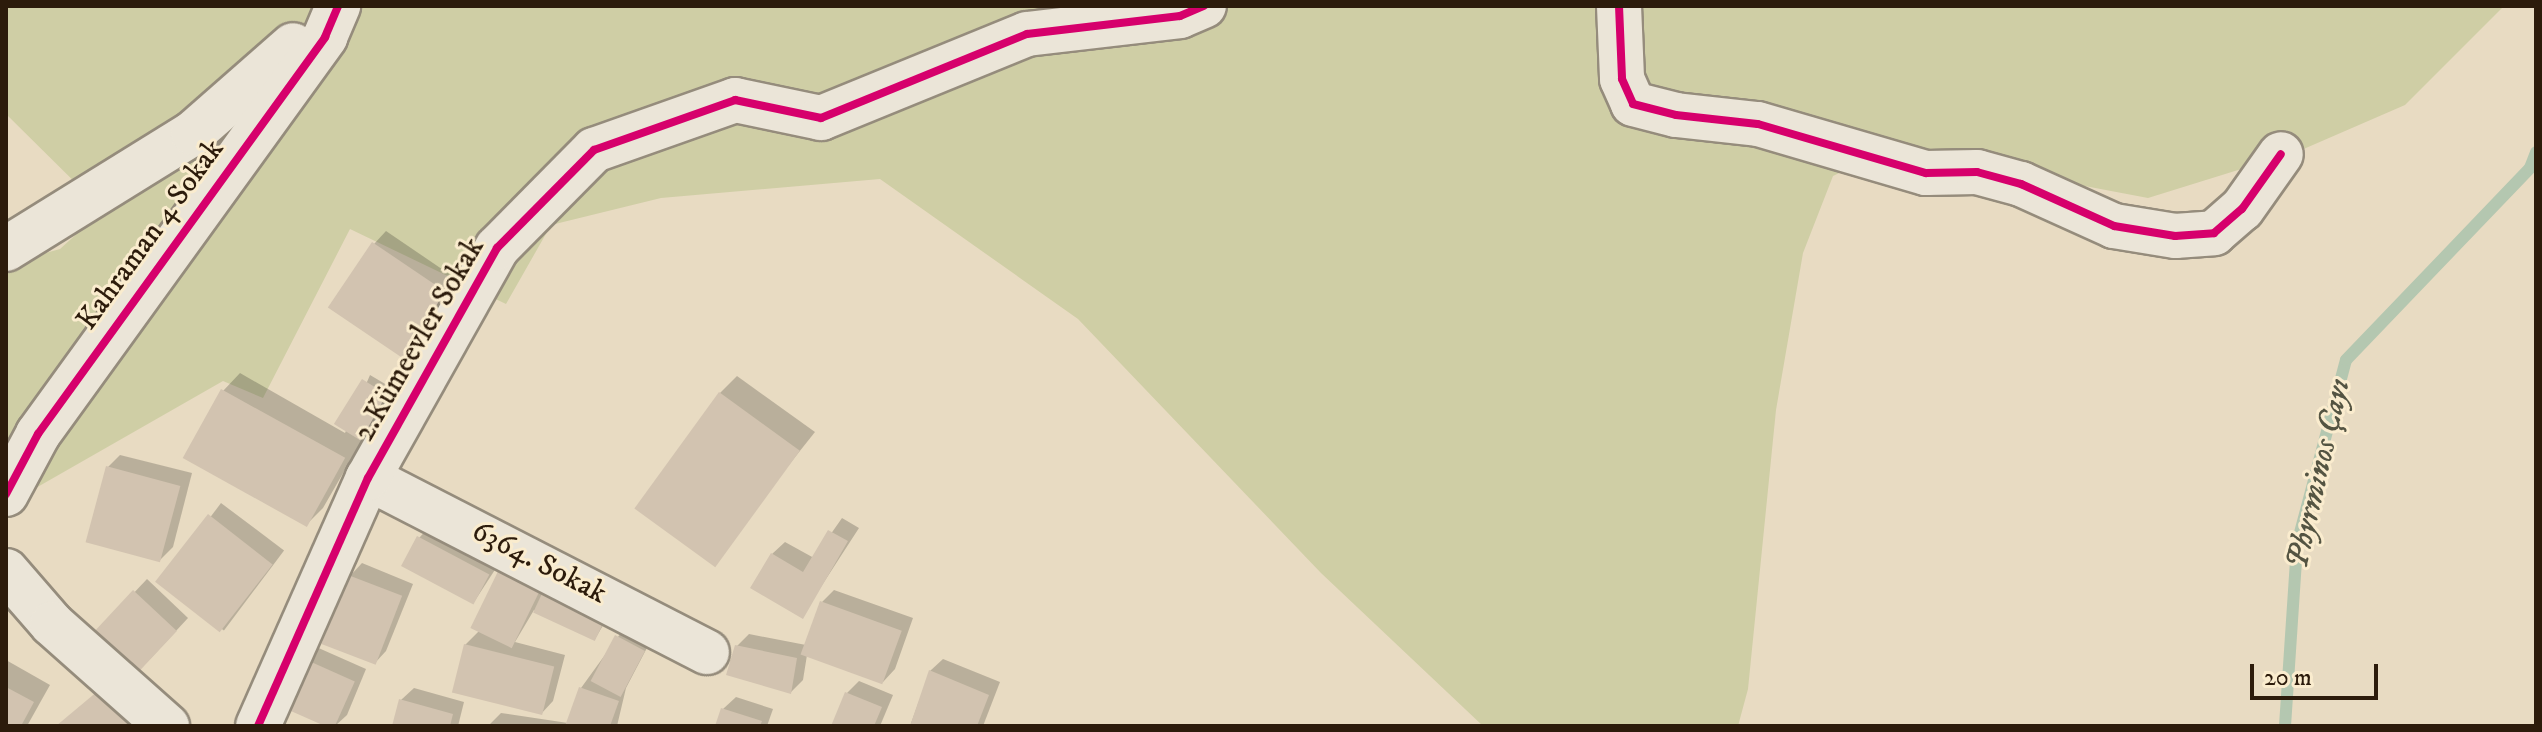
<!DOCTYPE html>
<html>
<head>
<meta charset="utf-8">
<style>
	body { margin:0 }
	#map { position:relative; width:2542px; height:732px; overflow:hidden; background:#e8dbc2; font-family:"IM FELL DW Pica",serif }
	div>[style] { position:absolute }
	.green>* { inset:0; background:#cfcea5 }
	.shadow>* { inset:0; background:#0003; transform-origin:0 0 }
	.stream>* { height:12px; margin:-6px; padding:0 6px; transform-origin:6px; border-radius:6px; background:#b4c7b0 }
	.building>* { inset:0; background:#d2c3b0; transform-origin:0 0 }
	.roads { filter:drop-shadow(2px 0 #958c7c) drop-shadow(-2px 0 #958c7c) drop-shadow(0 2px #958c7c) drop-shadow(0 -2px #958c7c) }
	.minor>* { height:44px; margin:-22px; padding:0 22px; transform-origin:22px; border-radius:22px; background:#ebe5d8 }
	.cycleway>* { height:8px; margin:-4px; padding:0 4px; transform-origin:4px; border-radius:4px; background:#d6006c }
	span { translate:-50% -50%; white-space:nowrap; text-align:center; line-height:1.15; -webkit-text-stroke:6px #faecce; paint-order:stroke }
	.street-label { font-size:30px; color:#2c1b0b }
	.water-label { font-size:32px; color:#545442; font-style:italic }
	.frame { position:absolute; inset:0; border:8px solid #2c1b0b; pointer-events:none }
	.scale { position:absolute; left:2250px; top:664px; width:128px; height:36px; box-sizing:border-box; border:4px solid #2c1b0b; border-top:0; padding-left:10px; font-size:24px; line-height:28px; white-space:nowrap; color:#2c1b0b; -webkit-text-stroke:6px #faecce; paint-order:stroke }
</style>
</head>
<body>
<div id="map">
	<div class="green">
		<div style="clip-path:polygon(6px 6px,2504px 6px,2405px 105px,2299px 151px,2148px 198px,1889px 149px,1833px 176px,1803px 253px,1776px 410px,1748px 689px,1738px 726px,1483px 726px,1321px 573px,1078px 319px,880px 179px,661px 198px,551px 225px,506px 304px,350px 229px,263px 398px,223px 381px,6px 505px,6px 264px,60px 249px,103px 210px,6px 114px)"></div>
	</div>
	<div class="shadow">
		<div style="clip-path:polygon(386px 231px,458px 280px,405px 352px,374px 244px)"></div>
		<div style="clip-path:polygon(240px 373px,345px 433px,370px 375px,392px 388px,323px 508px,306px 525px,223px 391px)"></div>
		<div style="clip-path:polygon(737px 376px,815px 432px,713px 560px,720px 393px)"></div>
		<div style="clip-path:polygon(120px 455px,192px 473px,173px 547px,160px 560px,108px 467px)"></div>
		<div style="left:221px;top:503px;width:79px;height:100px;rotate:37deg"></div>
		<div style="clip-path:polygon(842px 518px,859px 528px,802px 616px,772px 554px,785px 542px,814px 558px)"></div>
		<div style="clip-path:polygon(431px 525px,500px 562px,474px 602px,419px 538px)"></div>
		<div style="clip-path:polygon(506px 558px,612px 610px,595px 639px,534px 610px,515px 642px,565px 655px,553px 701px,541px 714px,465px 645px,479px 631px)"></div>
		<div style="clip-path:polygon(362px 563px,413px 584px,386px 651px,374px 664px,350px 576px)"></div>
		<div style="clip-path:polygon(147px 579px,188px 618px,150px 659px,97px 632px)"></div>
		<div style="clip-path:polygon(834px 590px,913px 618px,895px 669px,883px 682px,807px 655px,803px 680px,791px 692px,737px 646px,749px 634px,806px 645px,822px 602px)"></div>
		<div style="clip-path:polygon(623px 630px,649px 644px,626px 688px,617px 726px,488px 726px,501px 713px,568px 723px,581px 688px)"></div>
		<div style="clip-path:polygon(314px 646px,366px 669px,347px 715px,335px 726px,282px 705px)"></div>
		<div style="clip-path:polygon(943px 659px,1000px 682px,983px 726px,910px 726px,930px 671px)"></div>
		<div style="clip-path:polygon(6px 660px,50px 685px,27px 726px,6px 726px)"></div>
		<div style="clip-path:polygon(859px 681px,893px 695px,880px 726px,833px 726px,847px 693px)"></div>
		<div style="clip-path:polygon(414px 688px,464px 702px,458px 726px,394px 726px,401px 700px)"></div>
		<div style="clip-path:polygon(736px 697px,773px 709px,767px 726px,717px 726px,723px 709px)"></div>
	</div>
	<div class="stream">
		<div style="left:2285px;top:726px;width:182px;rotate:-86.2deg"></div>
		<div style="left:2297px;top:544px;width:190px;rotate:-75.1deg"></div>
		<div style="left:2346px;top:360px;width:266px;rotate:-46.2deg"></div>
		<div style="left:2530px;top:168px;width:17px;rotate:-69deg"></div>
	</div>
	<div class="building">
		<div style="left:372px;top:242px;width:91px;height:79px;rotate:34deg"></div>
		<div style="left:362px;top:379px;width:31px;height:53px;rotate:32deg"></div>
		<div style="left:221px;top:389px;width:142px;height:79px;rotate:29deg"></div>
		<div style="left:719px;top:392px;width:100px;height:144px;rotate:36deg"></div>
		<div style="left:106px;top:466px;width:77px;height:79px;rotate:15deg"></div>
		<div style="left:208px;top:514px;width:82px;height:86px;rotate:38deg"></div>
		<div style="clip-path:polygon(828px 530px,848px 541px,803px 619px,750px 588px,771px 553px,803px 572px)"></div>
		<div style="left:417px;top:536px;width:82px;height:34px;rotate:28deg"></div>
		<div style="left:505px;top:557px;width:46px;height:79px;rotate:26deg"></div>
		<div style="left:348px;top:575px;width:58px;height:74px;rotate:21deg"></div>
		<div style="left:545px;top:587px;width:68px;height:28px;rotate:25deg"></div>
		<div style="left:133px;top:590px;width:60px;height:57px;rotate:43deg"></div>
		<div style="left:820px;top:601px;width:87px;height:57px;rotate:20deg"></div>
		<div style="left:615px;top:635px;width:34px;height:52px;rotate:28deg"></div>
		<div style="left:464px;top:644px;width:93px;height:50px;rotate:14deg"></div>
		<div style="clip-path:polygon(735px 645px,797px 658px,791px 694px,726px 675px)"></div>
		<div style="left:300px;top:657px;width:60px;height:53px;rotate:24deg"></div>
		<div style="clip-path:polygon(929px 670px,989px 695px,977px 726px,910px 726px)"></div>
		<div style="clip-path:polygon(105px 685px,138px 726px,56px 726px)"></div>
		<div style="clip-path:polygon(6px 687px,34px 702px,21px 726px,6px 726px)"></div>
		<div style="clip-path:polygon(579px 687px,619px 701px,610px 726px,565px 726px)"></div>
		<div style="clip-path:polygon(845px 692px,882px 707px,874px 726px,831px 726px)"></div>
		<div style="clip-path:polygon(399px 699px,453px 714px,450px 726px,392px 726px)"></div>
		<div style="clip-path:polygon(721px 708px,762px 721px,760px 726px,715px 726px)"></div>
	</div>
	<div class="roads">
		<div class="minor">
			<div style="left:1619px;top:6px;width:73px;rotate:87.6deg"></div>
			<div style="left:1622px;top:79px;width:27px;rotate:66deg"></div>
			<div style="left:1633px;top:104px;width:44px;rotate:14.3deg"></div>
			<div style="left:1676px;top:115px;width:82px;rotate:6.3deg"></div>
			<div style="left:1758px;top:124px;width:175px;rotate:16.3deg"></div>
			<div style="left:1926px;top:173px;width:51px;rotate:-1.1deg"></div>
			<div style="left:1977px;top:172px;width:46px;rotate:15.3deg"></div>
			<div style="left:2021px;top:184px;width:102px;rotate:24.3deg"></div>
			<div style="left:2114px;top:226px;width:62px;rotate:9.3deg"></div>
			<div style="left:2175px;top:236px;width:39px;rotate:-4deg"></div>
			<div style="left:2214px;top:233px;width:37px;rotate:-41deg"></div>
			<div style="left:2242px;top:209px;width:67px;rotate:-54.7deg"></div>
			<div style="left:6px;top:249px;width:220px;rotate:-31.8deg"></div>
			<div style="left:193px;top:133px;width:133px;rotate:-41.3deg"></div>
			<div style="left:368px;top:478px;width:381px;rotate:27.2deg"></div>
			<div style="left:6px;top:494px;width:68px;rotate:-61.9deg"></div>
			<div style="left:38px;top:434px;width:490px;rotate:-54.1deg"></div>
			<div style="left:325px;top:37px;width:34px;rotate:-67deg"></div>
			<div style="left:6px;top:571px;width:70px;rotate:49deg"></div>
			<div style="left:52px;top:624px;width:154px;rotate:41.6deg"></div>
			<div style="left:258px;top:726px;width:271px;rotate:-66.1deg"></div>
			<div style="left:368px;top:478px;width:264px;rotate:-60.7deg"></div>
			<div style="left:497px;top:248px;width:138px;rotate:-45.3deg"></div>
			<div style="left:594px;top:150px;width:150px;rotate:-19.5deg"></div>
			<div style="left:735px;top:100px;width:88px;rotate:11.8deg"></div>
			<div style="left:821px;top:118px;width:222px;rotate:-22.2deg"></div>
			<div style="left:1027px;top:34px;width:154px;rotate:-6.7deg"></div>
			<div style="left:1180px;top:16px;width:26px;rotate:-23deg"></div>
		</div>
	</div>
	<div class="cycleway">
		<div style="left:1619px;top:6px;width:73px;rotate:87.6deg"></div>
		<div style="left:1622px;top:79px;width:27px;rotate:66deg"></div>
		<div style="left:1633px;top:104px;width:44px;rotate:14.3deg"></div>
		<div style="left:1676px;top:115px;width:82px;rotate:6.3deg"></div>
		<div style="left:1758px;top:124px;width:175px;rotate:16.3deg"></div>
		<div style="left:1926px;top:173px;width:51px;rotate:-1.1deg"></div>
		<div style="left:1977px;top:172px;width:46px;rotate:15.3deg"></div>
		<div style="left:2021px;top:184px;width:102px;rotate:24.3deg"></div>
		<div style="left:2114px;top:226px;width:62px;rotate:9.3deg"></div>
		<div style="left:2175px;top:236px;width:39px;rotate:-4deg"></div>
		<div style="left:2214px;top:233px;width:37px;rotate:-41deg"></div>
		<div style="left:2242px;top:209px;width:67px;rotate:-54.7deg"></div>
		<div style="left:6px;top:494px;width:68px;rotate:-61.9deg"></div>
		<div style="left:38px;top:434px;width:490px;rotate:-54.1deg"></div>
		<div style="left:325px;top:37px;width:34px;rotate:-67deg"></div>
		<div style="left:258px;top:726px;width:271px;rotate:-66.1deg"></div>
		<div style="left:368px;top:478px;width:264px;rotate:-60.7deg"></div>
		<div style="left:497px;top:248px;width:138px;rotate:-45.3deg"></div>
		<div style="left:594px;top:150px;width:150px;rotate:-19.5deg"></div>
		<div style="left:735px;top:100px;width:88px;rotate:11.8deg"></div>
		<div style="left:821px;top:118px;width:222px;rotate:-22.2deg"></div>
		<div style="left:1027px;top:34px;width:154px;rotate:-6.7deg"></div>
		<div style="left:1180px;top:16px;width:26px;rotate:-23deg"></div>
	</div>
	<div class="street-label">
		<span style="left:151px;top:235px;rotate:-54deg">Kahraman 4 Sokak</span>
		<span style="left:420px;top:340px;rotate:-60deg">2.Kümeevler Sokak</span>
		<span style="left:539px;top:563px;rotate:27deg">6364. Sokak</span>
	</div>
	<div class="water-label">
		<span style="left:2319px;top:474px;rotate:-77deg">Phyrminos Çayı</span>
	</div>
	<div class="frame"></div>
	<div class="scale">20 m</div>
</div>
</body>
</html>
